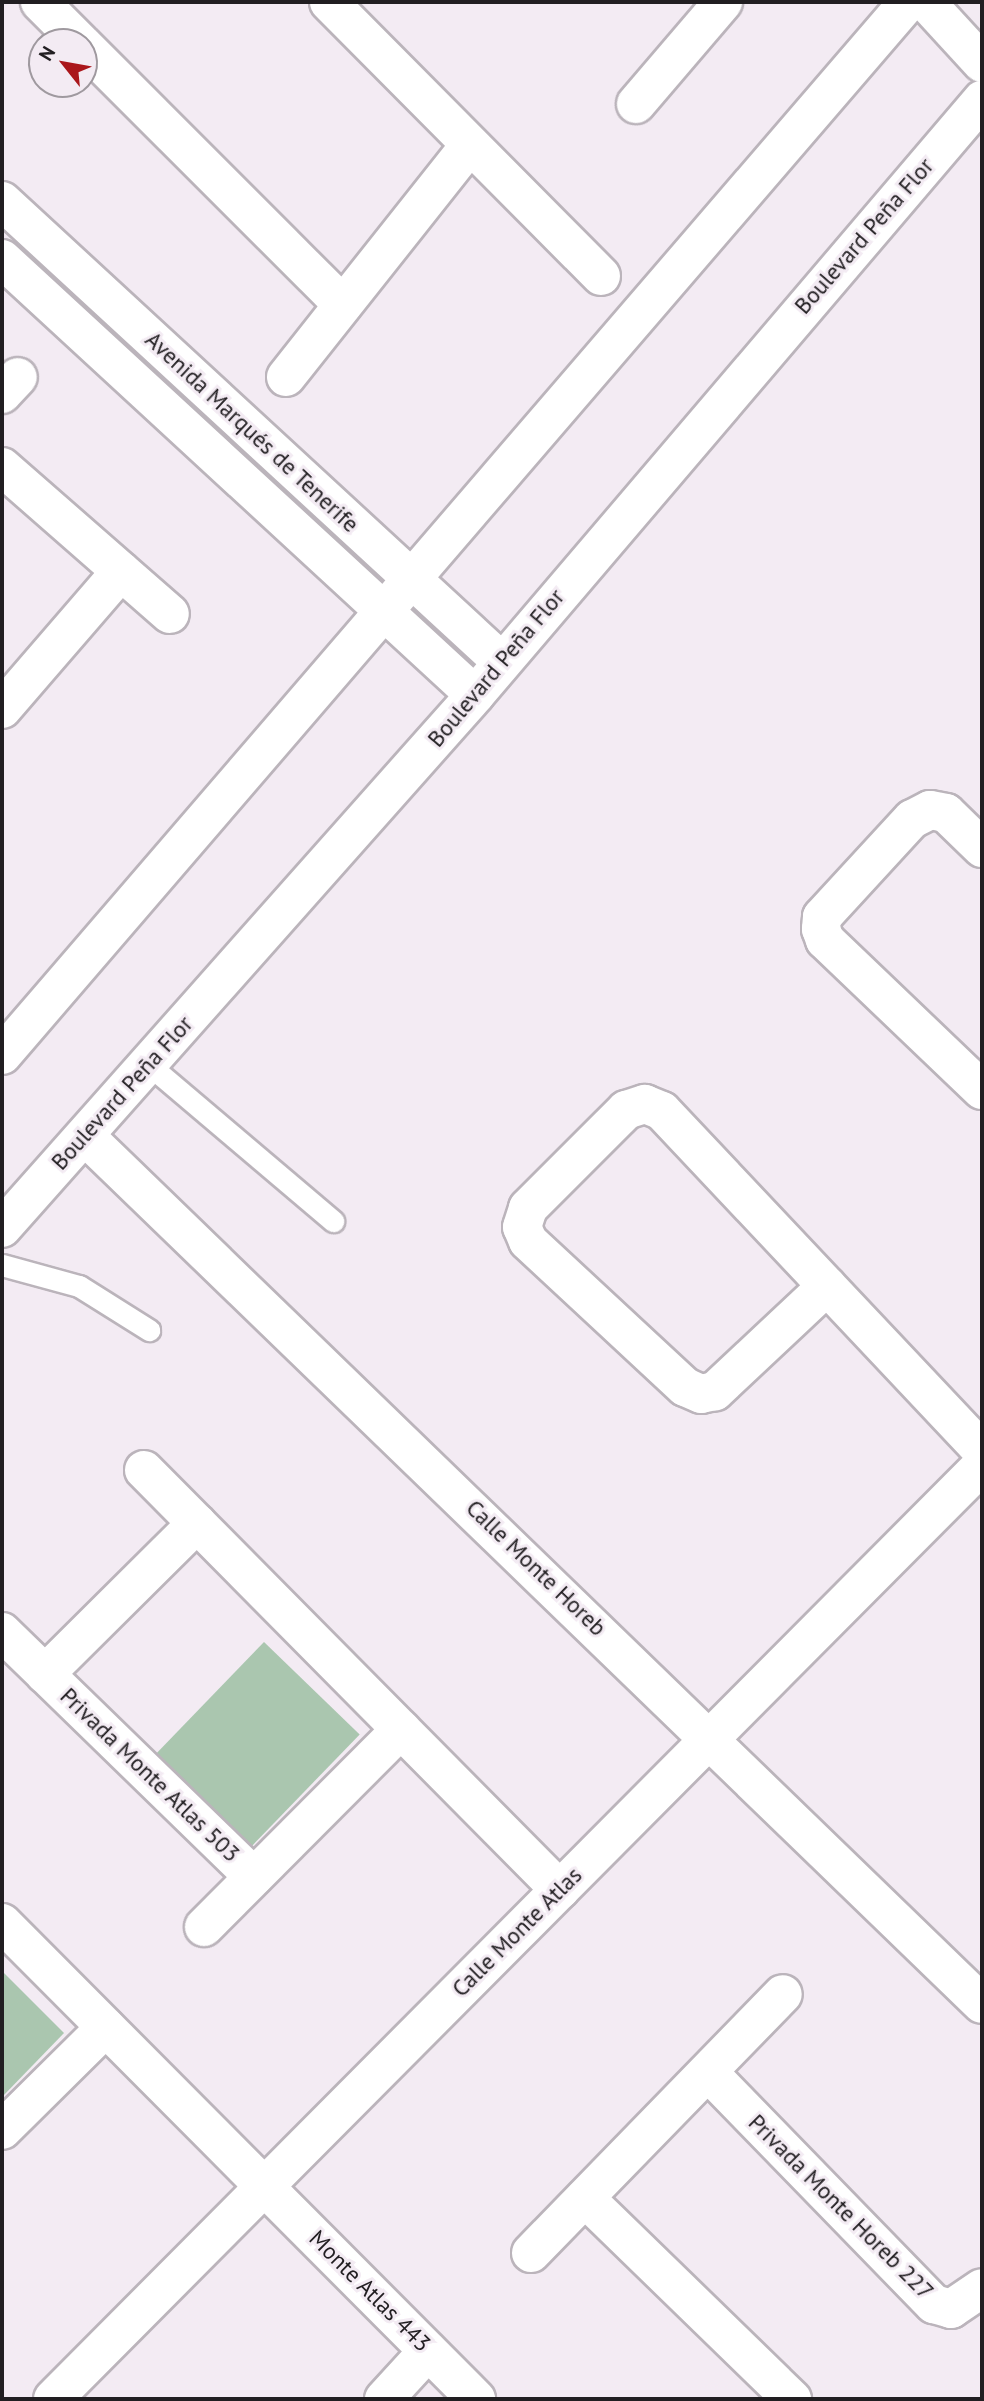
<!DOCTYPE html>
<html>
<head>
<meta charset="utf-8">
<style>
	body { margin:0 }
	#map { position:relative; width:984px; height:2401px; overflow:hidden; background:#f3ebf3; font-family:"PT Sans",sans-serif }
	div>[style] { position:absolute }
	.green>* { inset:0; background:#aac6af; transform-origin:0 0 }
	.roads { filter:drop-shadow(2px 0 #bbb4bb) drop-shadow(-2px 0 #bbb4bb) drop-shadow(0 2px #bbb4bb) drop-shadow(0 -2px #bbb4bb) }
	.lane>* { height:21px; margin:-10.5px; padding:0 10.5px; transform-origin:10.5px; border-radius:10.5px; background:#fff }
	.street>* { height:38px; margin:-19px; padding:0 19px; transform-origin:19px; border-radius:19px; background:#fff }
	.secondary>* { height:38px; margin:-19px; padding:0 19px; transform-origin:19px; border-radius:19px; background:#fff }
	span { translate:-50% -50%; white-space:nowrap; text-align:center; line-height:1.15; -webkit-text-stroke:6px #f3ebf3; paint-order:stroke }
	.street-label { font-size:23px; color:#211e21 }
	.frame { position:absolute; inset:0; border:4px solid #211e21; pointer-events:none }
	.north { position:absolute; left:28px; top:28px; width:70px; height:70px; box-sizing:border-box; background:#f3ebf3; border:2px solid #9f999f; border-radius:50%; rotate:301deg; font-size:19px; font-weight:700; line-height:28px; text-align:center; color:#211e21 }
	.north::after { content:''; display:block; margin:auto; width:24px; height:32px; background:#aa161b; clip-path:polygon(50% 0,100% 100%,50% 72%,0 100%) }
</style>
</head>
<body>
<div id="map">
	<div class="green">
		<div style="left:264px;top:1642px;width:133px;height:163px;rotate:44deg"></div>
		<div style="clip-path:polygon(2px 1971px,64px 2033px,2px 2097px)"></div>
	</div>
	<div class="roads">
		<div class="lane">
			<div style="left:148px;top:1064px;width:243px;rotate:40.3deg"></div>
			<div style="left:2px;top:1265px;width:80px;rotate:15.3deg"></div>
			<div style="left:79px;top:1286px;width:83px;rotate:32.2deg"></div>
		</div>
		<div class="street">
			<div style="left:40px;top:2px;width:57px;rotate:45deg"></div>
			<div style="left:329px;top:2px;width:386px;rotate:45.2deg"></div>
			<div style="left:84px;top:46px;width:366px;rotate:45deg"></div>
			<div style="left:636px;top:104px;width:134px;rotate:-49.5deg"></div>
			<div style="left:286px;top:377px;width:296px;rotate:-51.6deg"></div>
			<div style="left:2px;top:394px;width:23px;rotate:-47deg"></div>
			<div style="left:2px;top:467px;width:223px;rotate:41.2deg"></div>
			<div style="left:2px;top:709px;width:182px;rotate:-49.2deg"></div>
			<div style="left:982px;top:848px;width:50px;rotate:-135.8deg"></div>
			<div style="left:946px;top:813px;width:16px;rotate:-169deg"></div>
			<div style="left:930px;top:810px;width:20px;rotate:153deg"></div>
			<div style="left:912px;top:819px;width:133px;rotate:132.6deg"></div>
			<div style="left:822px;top:917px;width:12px;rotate:95deg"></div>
			<div style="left:821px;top:929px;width:12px;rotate:70deg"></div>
			<div style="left:825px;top:940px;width:217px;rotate:43.7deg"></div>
			<div style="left:85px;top:1136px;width:1248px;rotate:44.06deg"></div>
			<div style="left:827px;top:1286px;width:154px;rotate:136.8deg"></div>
			<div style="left:715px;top:1391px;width:14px;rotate:168deg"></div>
			<div style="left:701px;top:1394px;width:17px;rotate:-156deg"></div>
			<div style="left:685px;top:1387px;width:214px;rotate:-137.1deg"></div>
			<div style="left:528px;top:1241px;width:15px;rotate:-113deg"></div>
			<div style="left:522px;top:1227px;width:20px;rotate:-72deg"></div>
			<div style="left:528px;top:1208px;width:139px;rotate:-45deg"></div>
			<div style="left:626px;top:1110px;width:20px;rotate:-18deg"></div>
			<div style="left:645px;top:1104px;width:18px;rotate:22deg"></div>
			<div style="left:662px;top:1111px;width:466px;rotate:46.7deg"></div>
			<div style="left:144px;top:1470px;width:591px;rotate:45.27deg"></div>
			<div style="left:2px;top:1632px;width:351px;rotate:44.2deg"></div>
			<div style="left:45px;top:1674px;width:214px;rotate:-44.8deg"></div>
			<div style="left:2px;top:1923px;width:672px;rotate:45.12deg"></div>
			<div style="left:204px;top:1927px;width:279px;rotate:-45.1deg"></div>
			<div style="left:708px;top:2072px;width:324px;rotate:45.8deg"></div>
			<div style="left:934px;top:2304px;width:18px;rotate:16deg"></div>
			<div style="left:951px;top:2309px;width:37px;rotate:-34deg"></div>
			<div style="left:2px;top:2130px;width:146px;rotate:-44.7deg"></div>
			<div style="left:585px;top:2198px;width:289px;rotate:44.2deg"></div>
			<div style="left:531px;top:2253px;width:361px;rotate:-45.8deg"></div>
			<div style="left:384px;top:2399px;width:65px;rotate:-47.5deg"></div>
		</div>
		<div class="secondary">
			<div style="left:926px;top:2px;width:83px;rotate:47.4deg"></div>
			<div style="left:2px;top:201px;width:680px;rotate:42.68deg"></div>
			<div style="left:2px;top:259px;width:643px;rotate:42.67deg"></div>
			<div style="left:2px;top:1055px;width:1389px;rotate:-49.29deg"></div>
			<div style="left:2px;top:1228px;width:713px;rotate:-48.41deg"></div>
			<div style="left:475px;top:695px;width:782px;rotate:-49.57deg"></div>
			<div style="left:53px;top:2399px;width:1317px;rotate:-45.15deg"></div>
		</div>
	</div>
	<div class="street-label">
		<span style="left:864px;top:236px;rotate:-49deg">Boulevard Peña Flor</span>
		<span style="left:252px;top:432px;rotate:43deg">Avenida Marqués de Tenerife</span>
		<span style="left:496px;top:668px;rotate:-50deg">Boulevard Peña Flor</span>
		<span style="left:122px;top:1093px;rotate:-48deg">Boulevard Peña Flor</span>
		<span style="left:536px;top:1568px;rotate:44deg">Calle Monte Horeb</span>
		<span style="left:150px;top:1775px;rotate:44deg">Privada Monte Atlas 503</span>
		<span style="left:517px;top:1932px;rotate:-45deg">Calle Monte Atlas</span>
		<span style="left:841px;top:2207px;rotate:45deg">Privada Monte Horeb 227</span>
		<span style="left:370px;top:2291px;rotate:45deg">Monte Atlas 443</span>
	</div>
	<div class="frame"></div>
	<div class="north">N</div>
</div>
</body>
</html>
